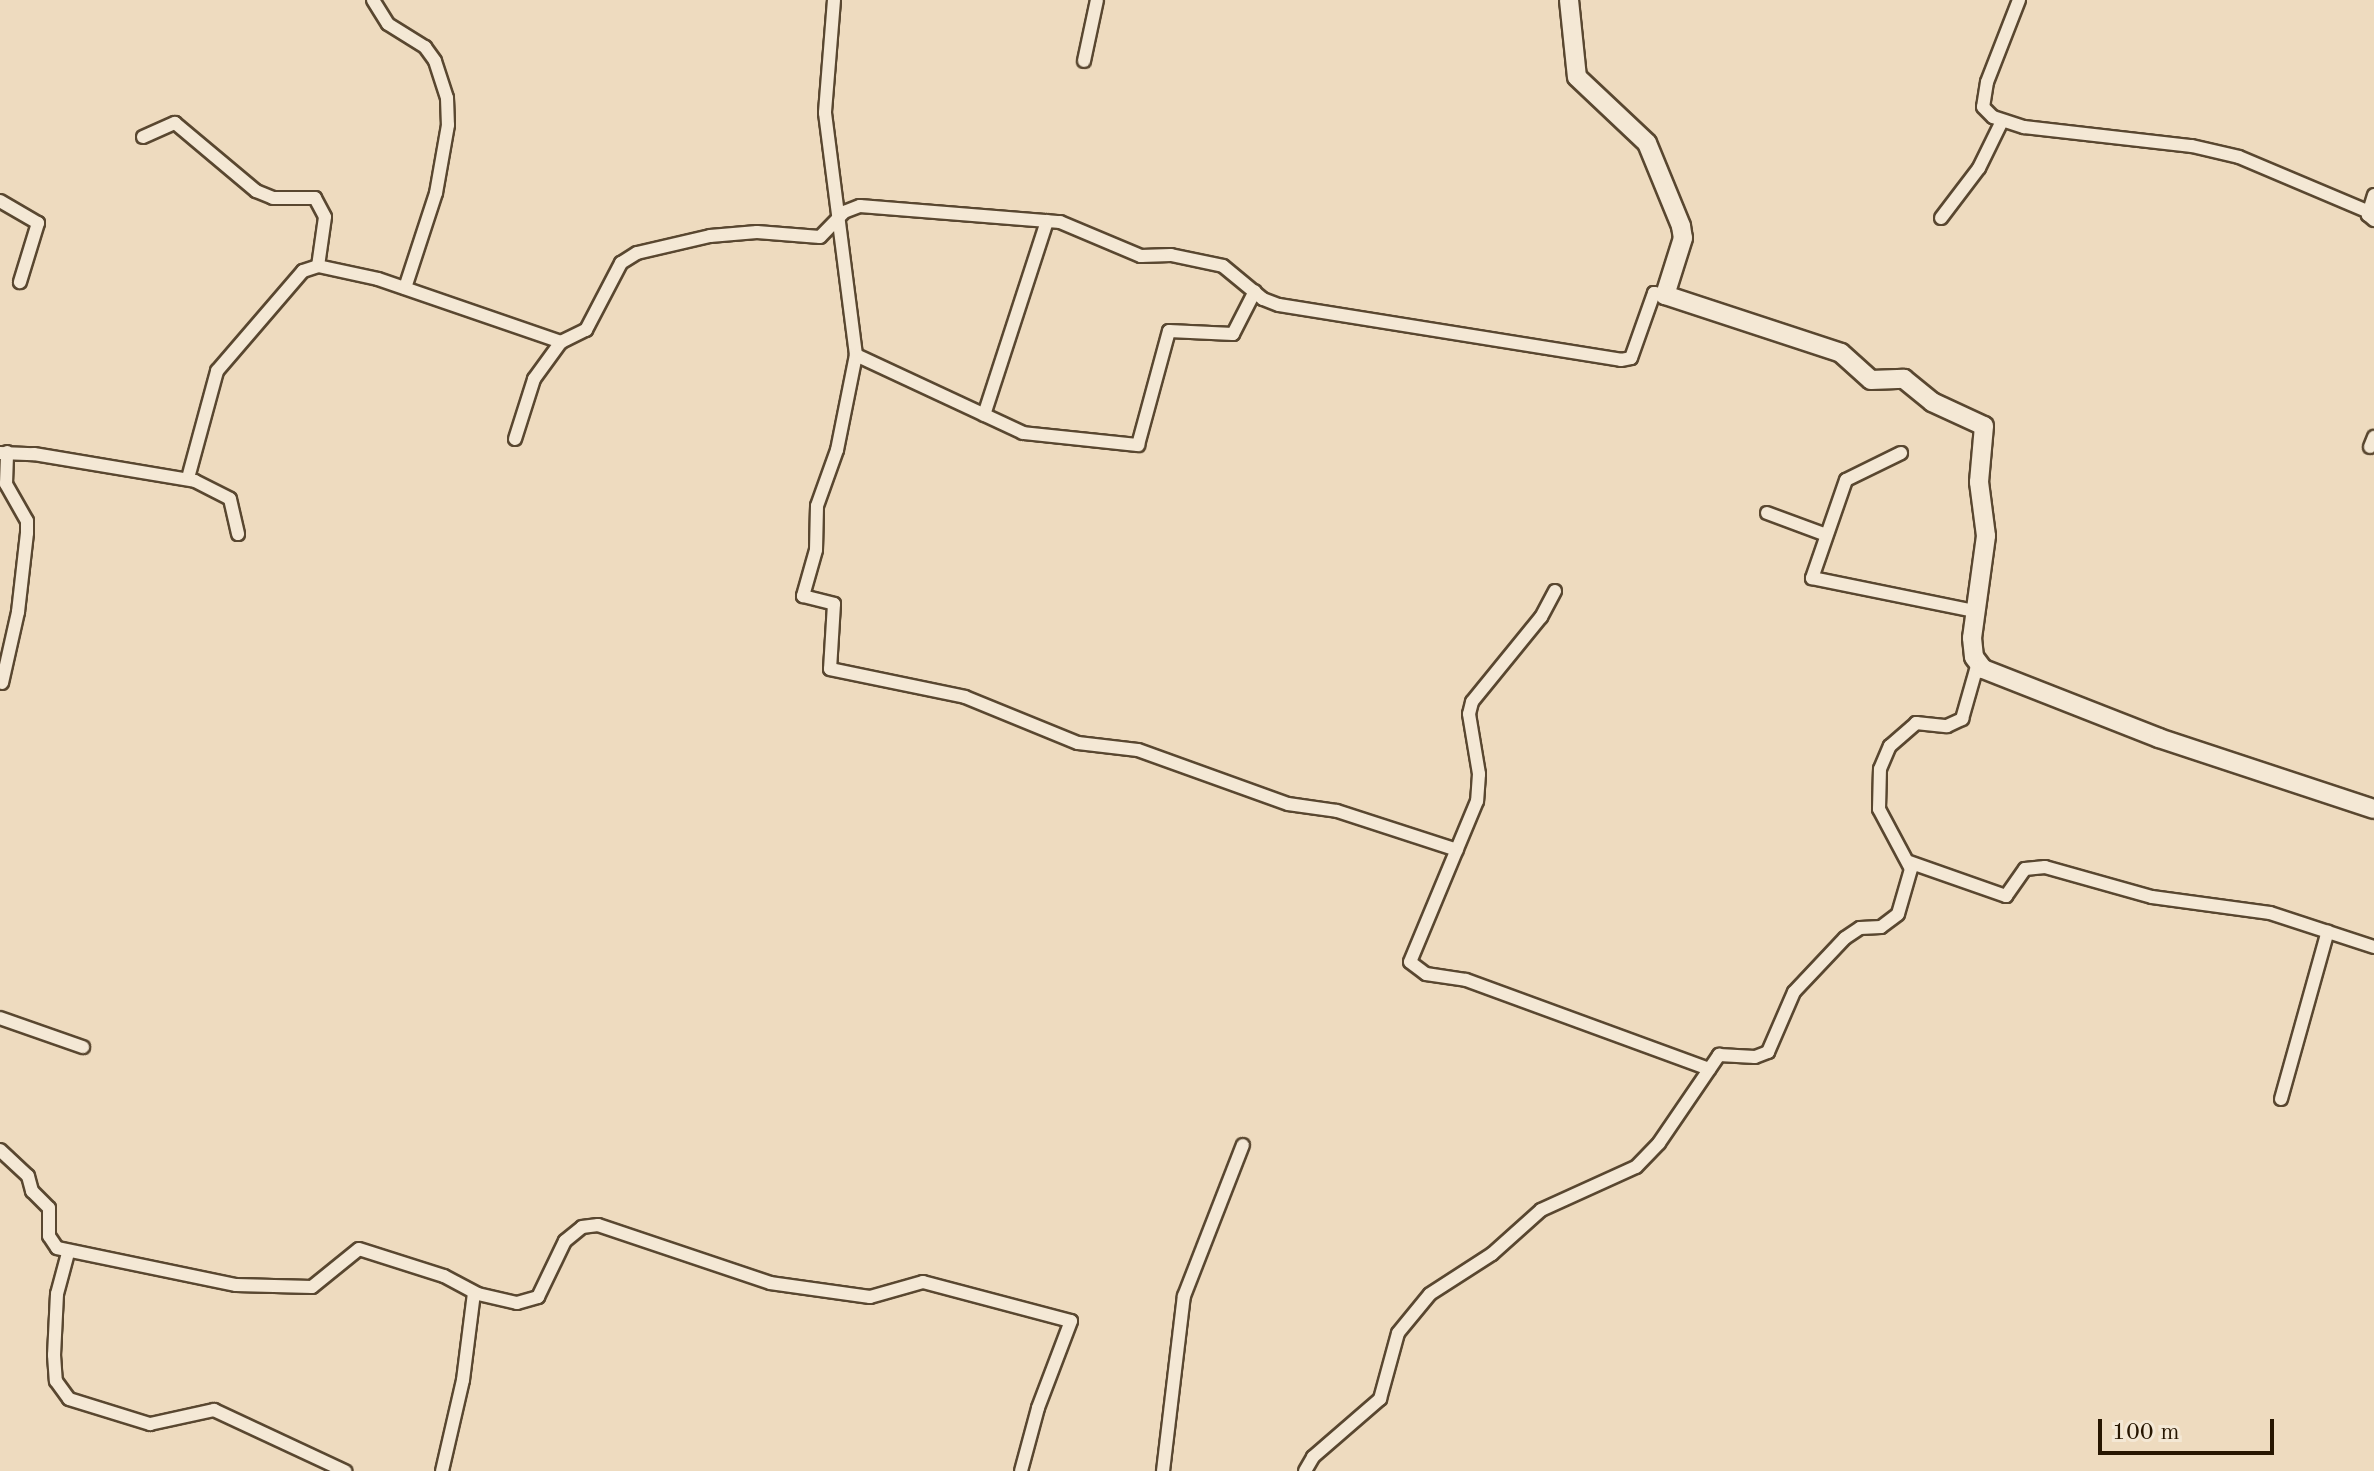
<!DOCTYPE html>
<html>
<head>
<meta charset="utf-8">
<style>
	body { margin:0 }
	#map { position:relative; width:2374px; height:1471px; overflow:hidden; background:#eedbbf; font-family:"Old Standard TT",serif }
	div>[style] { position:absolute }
	.roads { filter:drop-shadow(2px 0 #594730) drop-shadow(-2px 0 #594730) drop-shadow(0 2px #594730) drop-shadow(0 -2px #594730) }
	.street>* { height:12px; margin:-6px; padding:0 6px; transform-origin:6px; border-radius:6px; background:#f4e8d5 }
	.secondary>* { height:18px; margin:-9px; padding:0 9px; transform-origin:9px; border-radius:9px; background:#f4e8d5 }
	span { translate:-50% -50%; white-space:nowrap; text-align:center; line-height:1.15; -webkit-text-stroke:6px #f4e8d5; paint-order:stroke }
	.scale { position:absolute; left:2098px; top:1419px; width:176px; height:36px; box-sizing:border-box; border:4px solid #271601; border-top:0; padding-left:10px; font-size:24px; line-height:28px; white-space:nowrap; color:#271601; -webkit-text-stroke:6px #f4e8d5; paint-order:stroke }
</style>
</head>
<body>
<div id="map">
	<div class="roads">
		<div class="street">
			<div style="left:373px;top:0;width:28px;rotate:58deg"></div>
			<div style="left:388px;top:24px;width:44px;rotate:31.9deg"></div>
			<div style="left:425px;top:47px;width:17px;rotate:54deg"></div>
			<div style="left:435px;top:61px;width:39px;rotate:72deg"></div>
			<div style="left:447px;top:98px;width:27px;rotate:88deg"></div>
			<div style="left:448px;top:125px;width:69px;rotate:100deg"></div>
			<div style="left:436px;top:193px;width:100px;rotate:108.1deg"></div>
			<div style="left:834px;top:0;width:113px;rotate:94.6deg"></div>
			<div style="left:825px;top:113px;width:244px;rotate:82.7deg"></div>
			<div style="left:856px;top:355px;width:97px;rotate:101.3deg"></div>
			<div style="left:837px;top:450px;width:59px;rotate:109.7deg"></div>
			<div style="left:817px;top:506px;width:44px;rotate:91.3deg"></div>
			<div style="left:816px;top:550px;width:48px;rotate:105.8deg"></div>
			<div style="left:803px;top:596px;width:32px;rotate:14deg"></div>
			<div style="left:834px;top:604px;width:65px;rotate:93.5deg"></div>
			<div style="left:830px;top:669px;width:138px;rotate:11.7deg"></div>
			<div style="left:965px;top:697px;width:122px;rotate:22.2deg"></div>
			<div style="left:1078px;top:743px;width:60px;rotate:6.7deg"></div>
			<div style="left:1138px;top:750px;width:159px;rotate:19.8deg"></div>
			<div style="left:1288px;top:804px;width:49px;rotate:8.1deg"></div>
			<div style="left:1337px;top:811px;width:126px;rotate:18deg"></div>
			<div style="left:2019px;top:0;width:88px;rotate:111.3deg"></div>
			<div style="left:1987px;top:82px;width:25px;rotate:99deg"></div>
			<div style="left:1983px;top:107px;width:14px;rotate:45deg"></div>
			<div style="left:1993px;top:117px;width:33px;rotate:18deg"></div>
			<div style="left:2024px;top:127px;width:169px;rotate:6.5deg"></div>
			<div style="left:2192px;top:146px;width:48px;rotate:13.2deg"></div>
			<div style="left:2239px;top:157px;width:141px;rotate:22.9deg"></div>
			<div style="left:1084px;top:61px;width:62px;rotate:-78deg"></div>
			<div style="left:143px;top:137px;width:35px;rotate:-24deg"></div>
			<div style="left:175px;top:123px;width:106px;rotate:40deg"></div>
			<div style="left:256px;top:191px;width:18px;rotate:22deg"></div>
			<div style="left:273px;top:198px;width:42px"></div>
			<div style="left:315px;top:198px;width:21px;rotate:62deg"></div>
			<div style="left:325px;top:217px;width:49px;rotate:98.1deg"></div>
			<div style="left:2374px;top:195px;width:21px;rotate:107deg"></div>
			<div style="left:2368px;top:215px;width:8px;rotate:40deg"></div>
			<div style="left:0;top:201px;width:44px;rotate:30.1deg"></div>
			<div style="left:38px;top:223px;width:62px;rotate:107deg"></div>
			<div style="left:1941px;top:218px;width:63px;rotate:-52.8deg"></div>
			<div style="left:1979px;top:168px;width:52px;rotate:-63.9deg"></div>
			<div style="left:856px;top:355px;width:184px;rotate:25deg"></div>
			<div style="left:1023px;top:433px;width:116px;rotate:6deg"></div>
			<div style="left:1138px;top:445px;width:118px;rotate:-74.8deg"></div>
			<div style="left:1169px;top:331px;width:64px;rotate:2.7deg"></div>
			<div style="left:1233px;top:334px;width:48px;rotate:-62.9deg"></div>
			<div style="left:984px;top:415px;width:204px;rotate:-72deg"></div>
			<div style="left:515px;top:439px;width:63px;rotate:-72.4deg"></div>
			<div style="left:534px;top:379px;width:46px;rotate:-53.9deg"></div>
			<div style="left:2370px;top:447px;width:11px;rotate:-68deg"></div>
			<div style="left:0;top:453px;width:34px;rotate:2deg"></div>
			<div style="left:34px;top:454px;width:163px;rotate:9.5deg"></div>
			<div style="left:195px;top:481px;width:39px;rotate:27deg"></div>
			<div style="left:230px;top:499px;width:36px;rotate:77deg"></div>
			<div style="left:1901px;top:453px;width:61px;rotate:153.9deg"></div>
			<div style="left:1846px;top:480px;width:104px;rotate:109.1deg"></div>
			<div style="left:1812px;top:578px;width:165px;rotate:11.5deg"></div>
			<div style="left:188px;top:478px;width:111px;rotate:-74.8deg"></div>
			<div style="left:217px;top:371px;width:132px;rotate:-49.3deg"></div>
			<div style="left:303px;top:271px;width:16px;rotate:-18deg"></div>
			<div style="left:318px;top:266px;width:61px;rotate:12.2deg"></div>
			<div style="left:378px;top:279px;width:194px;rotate:19deg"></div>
			<div style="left:561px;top:342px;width:28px;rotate:-26deg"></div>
			<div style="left:586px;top:330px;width:76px;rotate:-62.4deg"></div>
			<div style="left:621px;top:263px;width:19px;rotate:-32deg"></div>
			<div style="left:637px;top:253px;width:75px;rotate:-13.1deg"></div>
			<div style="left:710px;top:236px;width:47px;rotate:-4.9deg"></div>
			<div style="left:757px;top:232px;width:63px;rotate:4.5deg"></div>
			<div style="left:820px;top:237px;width:35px;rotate:-46deg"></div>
			<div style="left:844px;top:212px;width:17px;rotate:-21deg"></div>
			<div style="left:860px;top:206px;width:201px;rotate:4.6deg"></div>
			<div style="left:1060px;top:222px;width:88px;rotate:22.8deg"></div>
			<div style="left:1141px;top:256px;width:30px;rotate:-2deg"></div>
			<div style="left:1171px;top:255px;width:53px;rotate:11.9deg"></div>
			<div style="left:1223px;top:266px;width:52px;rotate:39.5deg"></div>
			<div style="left:1263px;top:299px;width:17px;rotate:21deg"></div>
			<div style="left:1279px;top:305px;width:346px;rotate:9.1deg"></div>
			<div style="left:1621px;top:360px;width:10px;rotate:-11deg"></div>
			<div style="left:1631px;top:358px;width:69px;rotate:-70.5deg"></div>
			<div style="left:1654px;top:293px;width:11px;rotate:10deg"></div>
			<div style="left:1767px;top:513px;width:63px;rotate:20.4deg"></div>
			<div style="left:1555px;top:591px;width:30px;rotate:118deg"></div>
			<div style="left:1541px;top:617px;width:109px;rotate:129.1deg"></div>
			<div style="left:1472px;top:702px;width:12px;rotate:104deg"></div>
			<div style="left:1469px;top:714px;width:61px;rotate:80.5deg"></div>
			<div style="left:1479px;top:774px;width:27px;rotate:94deg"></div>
			<div style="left:1477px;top:801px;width:174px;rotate:112.6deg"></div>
			<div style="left:1410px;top:962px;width:20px;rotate:37deg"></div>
			<div style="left:1426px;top:974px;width:40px;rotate:8.5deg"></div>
			<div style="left:1466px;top:980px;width:259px;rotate:20.1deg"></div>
			<div style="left:2px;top:683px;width:73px;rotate:-77.3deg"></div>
			<div style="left:18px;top:612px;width:80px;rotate:-83.5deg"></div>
			<div style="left:27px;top:533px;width:12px;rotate:-90deg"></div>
			<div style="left:27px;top:521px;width:43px;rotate:-119.6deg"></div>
			<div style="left:6px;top:484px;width:32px;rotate:-88deg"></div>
			<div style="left:1909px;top:862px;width:103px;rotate:19.3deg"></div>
			<div style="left:2006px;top:896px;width:33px;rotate:-55deg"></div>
			<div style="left:2025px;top:869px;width:20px;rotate:-6deg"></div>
			<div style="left:2045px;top:867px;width:111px;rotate:15.7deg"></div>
			<div style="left:2152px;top:897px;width:119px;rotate:7.7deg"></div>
			<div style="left:2270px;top:913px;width:109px;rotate:18.1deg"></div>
			<div style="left:0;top:1018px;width:88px;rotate:19.3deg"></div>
			<div style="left:2281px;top:1099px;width:174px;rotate:-74.4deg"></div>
			<div style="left:0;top:1150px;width:38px;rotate:43deg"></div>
			<div style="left:28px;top:1176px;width:16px;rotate:75deg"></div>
			<div style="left:32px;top:1191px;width:24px;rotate:45deg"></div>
			<div style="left:49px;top:1208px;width:28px;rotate:90deg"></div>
			<div style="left:49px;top:1236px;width:14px;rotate:56deg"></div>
			<div style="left:57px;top:1248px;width:183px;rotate:11.7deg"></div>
			<div style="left:236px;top:1285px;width:76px;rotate:1.5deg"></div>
			<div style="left:312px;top:1287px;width:60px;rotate:-39deg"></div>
			<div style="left:359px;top:1249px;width:89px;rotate:17.6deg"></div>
			<div style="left:444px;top:1276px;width:38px;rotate:28deg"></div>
			<div style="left:478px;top:1294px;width:40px;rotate:13deg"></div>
			<div style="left:517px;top:1303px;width:22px;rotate:-16deg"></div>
			<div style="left:538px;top:1297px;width:62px;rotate:-64.3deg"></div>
			<div style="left:565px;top:1241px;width:22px;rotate:-39deg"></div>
			<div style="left:582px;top:1227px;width:16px;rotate:-7deg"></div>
			<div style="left:598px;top:1225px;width:182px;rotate:18.6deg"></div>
			<div style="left:770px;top:1283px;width:101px;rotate:8deg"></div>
			<div style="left:870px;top:1297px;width:55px;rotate:-15.8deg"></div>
			<div style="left:923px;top:1282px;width:153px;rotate:14.8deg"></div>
			<div style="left:1071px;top:1321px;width:93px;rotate:110.8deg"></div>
			<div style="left:1038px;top:1408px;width:65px;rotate:105.1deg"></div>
			<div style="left:68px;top:1253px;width:42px;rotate:105deg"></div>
			<div style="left:57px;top:1294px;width:61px;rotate:92.8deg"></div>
			<div style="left:54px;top:1355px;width:26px;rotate:86deg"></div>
			<div style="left:56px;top:1381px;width:22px;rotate:54deg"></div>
			<div style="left:69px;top:1399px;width:85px;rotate:17.2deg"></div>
			<div style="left:150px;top:1424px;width:66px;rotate:-12.3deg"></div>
			<div style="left:214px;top:1410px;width:145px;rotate:25deg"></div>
			<div style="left:442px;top:1471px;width:93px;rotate:-77deg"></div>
			<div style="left:463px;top:1380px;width:88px;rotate:-82.8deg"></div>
			<div style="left:1163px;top:1471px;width:176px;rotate:-83.2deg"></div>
			<div style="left:1184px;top:1296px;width:162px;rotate:-68.7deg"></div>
			<div style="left:1305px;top:1471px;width:16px;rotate:-60deg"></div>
			<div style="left:1313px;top:1457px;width:89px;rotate:-40.9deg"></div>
			<div style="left:1380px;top:1399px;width:68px;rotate:-74.7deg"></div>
			<div style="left:1398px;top:1333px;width:50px;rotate:-50.6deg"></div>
			<div style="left:1430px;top:1294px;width:74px;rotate:-32.8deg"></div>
			<div style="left:1492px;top:1254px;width:66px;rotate:-41.9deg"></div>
			<div style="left:1541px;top:1210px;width:104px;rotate:-24.4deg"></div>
			<div style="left:1636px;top:1167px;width:33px;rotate:-46deg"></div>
			<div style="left:1659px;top:1143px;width:107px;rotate:-55.7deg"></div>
			<div style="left:1719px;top:1055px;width:36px;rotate:3deg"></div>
			<div style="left:1755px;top:1057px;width:14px;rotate:-21deg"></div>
			<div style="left:1768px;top:1052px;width:65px;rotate:-66.6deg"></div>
			<div style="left:1794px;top:992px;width:74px;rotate:-46.6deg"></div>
			<div style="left:1845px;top:938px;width:18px;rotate:-34deg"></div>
			<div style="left:1860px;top:928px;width:21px;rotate:-3deg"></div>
			<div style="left:1881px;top:927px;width:21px;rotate:-37deg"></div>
			<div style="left:1898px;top:914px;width:47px;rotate:-73.9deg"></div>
			<div style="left:1911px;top:869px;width:68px;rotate:-118.1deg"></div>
			<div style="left:1879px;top:809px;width:40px;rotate:-88.6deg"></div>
			<div style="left:1880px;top:769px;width:25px;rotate:-67deg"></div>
			<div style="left:1890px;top:746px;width:35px;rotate:-41deg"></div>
			<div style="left:1916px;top:723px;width:31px;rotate:6deg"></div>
			<div style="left:1947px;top:726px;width:17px;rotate:-25deg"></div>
			<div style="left:1962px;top:719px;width:58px;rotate:-74.1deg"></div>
		</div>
		<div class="secondary">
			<div style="left:1569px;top:0;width:77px;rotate:84.1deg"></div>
			<div style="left:1577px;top:77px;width:96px;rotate:43.3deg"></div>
			<div style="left:1647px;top:143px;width:90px;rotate:67.7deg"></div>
			<div style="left:1681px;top:226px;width:12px;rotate:81deg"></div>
			<div style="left:1683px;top:238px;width:60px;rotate:107.5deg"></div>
			<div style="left:1665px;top:295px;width:185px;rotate:18.2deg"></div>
			<div style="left:1841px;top:353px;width:40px;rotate:42deg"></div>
			<div style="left:1871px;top:380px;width:33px;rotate:-2deg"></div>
			<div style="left:1904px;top:379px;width:36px;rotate:39deg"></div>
			<div style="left:1932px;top:402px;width:57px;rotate:24.8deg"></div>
			<div style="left:1984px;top:426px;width:56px;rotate:95.1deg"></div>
			<div style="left:1979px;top:482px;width:54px;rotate:82.6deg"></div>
			<div style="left:1986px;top:536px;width:103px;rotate:97.8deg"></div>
			<div style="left:1972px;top:638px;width:19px;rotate:84deg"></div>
			<div style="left:1974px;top:657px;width:15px;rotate:53deg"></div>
			<div style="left:1983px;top:669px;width:189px;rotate:21.4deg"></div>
			<div style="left:2159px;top:738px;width:226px;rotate:18.3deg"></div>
		</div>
	</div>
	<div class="scale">100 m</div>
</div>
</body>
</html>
